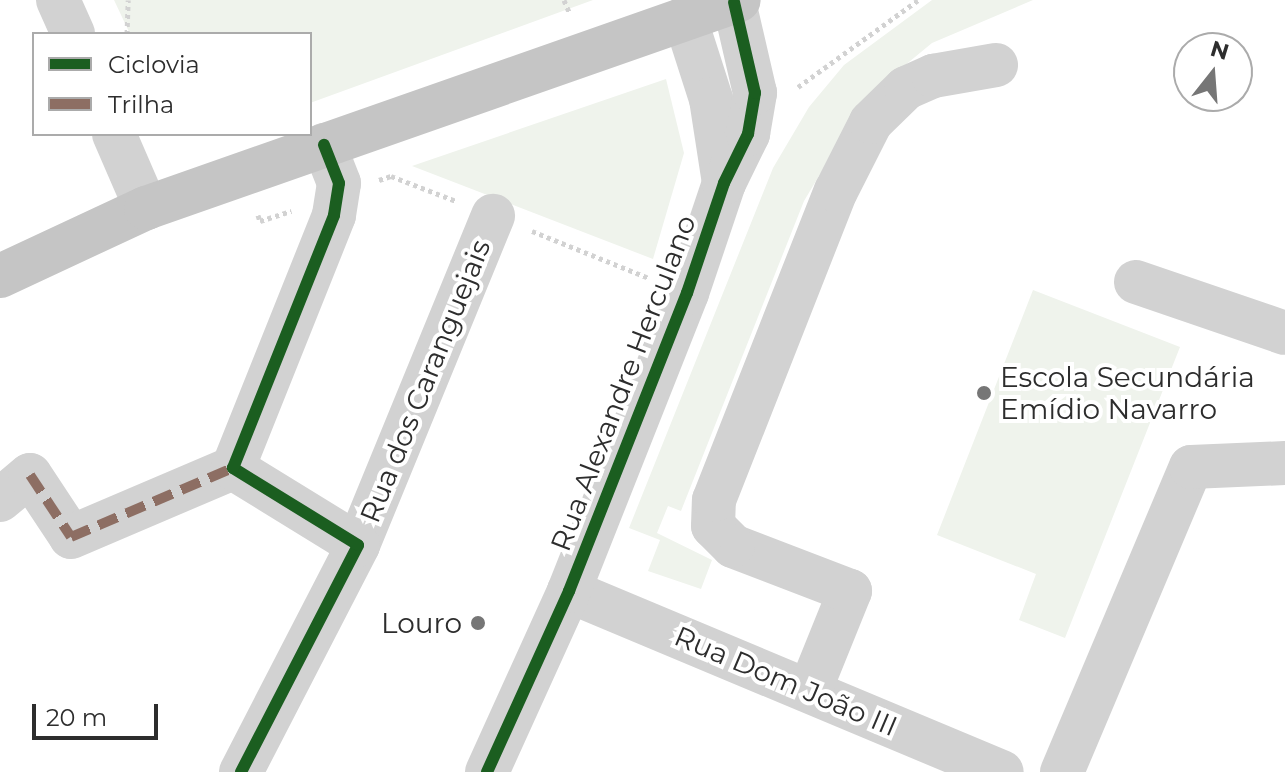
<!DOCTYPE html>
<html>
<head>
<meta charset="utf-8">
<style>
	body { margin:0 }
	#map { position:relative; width:1285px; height:772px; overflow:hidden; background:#fff; font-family:Montserrat,sans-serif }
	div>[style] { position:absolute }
	.green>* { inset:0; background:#eff3ec }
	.path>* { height:5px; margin-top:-2.5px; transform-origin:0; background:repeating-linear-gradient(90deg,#d2d2d2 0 4px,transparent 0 8px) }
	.minor>* { height:44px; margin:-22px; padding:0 22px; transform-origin:22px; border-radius:22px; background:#d2d2d2 }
	.major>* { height:44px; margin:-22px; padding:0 22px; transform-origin:22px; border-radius:22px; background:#c5c5c5 }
	.quiet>* { height:10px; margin-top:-5px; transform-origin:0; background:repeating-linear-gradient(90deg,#8d6e63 0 20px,transparent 0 30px) }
	.cycleway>* { height:12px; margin:-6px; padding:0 6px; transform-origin:6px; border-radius:6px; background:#1b5e20 }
	.dots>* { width:22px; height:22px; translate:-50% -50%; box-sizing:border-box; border:4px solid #fff; border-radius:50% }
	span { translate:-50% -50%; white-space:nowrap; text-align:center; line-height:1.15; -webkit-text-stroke:8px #fff; paint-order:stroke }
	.poi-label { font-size:28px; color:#2d2d2d }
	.left { translate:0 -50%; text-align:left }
	.right { translate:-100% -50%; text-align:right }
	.street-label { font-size:28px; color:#2d2d2d }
	.legend { position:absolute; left:32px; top:32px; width:280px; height:104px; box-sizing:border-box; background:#fff; border:2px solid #ababab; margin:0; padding:10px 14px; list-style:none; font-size:24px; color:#2d2d2d }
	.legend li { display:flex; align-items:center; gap:16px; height:40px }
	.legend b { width:40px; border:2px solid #ababab }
	.north { position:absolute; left:1173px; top:32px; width:80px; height:80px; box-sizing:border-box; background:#fff; border:2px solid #ababab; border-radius:50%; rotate:17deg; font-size:22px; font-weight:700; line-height:32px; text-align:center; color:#2d2d2d }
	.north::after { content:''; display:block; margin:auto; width:28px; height:36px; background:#767676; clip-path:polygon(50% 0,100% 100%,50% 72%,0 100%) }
	.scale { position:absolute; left:32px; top:704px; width:126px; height:36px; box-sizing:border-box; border:4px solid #2d2d2d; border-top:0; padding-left:10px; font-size:24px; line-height:28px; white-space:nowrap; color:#2d2d2d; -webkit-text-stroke:6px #fff; paint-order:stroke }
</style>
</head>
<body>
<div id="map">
	<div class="green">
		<div style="clip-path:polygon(114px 0,593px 0,310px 103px,310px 34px,130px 34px)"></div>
		<div style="clip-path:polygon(932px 0,1033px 0,932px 43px,875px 90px,853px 119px,804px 201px,681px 511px,668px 506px,657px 533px,712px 560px,701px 589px,648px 571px,660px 540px,629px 528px,773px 168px,809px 107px,844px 65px)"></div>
		<div style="clip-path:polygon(666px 79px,684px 153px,653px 259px,412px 166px)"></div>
		<div style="clip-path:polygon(1033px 290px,1180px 347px,1065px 638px,1019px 620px,1036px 574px,937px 535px)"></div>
	</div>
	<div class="path">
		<div style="left:564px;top:0;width:15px;rotate:67deg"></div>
		<div style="left:127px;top:34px;width:34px;rotate:-88deg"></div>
		<div style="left:798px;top:87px;width:148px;rotate:-35.9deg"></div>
		<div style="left:379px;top:180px;width:13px;rotate:-18deg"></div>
		<div style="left:391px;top:176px;width:70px;rotate:21deg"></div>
		<div style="left:258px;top:215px;width:6px;rotate:72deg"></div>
		<div style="left:260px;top:221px;width:33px;rotate:-18deg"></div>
		<div style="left:532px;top:231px;width:126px;rotate:21.9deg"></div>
	</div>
	<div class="minor">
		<div style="left:58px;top:0;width:37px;rotate:66deg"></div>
		<div style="left:685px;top:18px;width:85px;rotate:72.2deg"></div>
		<div style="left:711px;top:99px;width:85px;rotate:81.2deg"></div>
		<div style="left:114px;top:134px;width:81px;rotate:66.6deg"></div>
		<div style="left:1136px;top:282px;width:157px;rotate:18.9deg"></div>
		<div style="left:0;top:500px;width:39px;rotate:-40deg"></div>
		<div style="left:30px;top:475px;width:74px;rotate:56.5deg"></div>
		<div style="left:71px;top:537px;width:176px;rotate:-23.1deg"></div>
		<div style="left:358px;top:545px;width:356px;rotate:-67.7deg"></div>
		<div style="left:569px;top:591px;width:469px;rotate:22.7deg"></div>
		<div style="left:810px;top:690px;width:107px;rotate:-68deg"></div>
		<div style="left:850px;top:591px;width:125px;rotate:-159deg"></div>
		<div style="left:733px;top:546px;width:28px;rotate:-135deg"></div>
		<div style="left:713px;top:526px;width:26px;rotate:-88deg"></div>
		<div style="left:714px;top:500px;width:332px;rotate:-68.5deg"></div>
		<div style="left:836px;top:191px;width:77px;rotate:-63.1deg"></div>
		<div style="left:871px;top:122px;width:49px;rotate:-44.2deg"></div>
		<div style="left:906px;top:88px;width:30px;rotate:-24deg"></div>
		<div style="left:933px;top:76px;width:64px;rotate:-9.9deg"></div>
		<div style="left:241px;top:772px;width:255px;rotate:-62.7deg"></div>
		<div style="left:358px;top:545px;width:147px;rotate:-148.4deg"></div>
		<div style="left:233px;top:468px;width:272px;rotate:-68.2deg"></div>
		<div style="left:334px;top:215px;width:32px;rotate:-81deg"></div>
		<div style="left:339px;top:183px;width:41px;rotate:-111.5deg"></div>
		<div style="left:487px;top:772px;width:199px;rotate:-65.6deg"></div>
		<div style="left:569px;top:591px;width:321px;rotate:-68.4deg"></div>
		<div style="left:687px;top:293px;width:116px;rotate:-71.4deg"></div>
		<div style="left:724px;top:183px;width:55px;rotate:-63.9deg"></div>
		<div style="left:748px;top:134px;width:42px;rotate:-80.3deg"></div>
		<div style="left:755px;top:93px;width:93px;rotate:-103deg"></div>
		<div style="left:1062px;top:772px;width:331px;rotate:-67.1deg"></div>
		<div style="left:1191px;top:467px;width:94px;rotate:-2.4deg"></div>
	</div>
	<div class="major">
		<div style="left:0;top:276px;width:161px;rotate:-25deg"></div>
		<div style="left:146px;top:208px;width:628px;rotate:-19.33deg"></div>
	</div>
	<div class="quiet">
		<div style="left:30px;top:475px;width:74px;rotate:56.5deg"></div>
		<div style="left:71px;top:537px;width:176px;rotate:-23.1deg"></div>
	</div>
	<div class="cycleway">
		<div style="left:241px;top:772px;width:255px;rotate:-62.7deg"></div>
		<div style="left:358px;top:545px;width:147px;rotate:-148.4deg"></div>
		<div style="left:233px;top:468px;width:272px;rotate:-68.2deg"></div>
		<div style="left:334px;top:215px;width:32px;rotate:-81deg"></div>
		<div style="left:339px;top:183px;width:41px;rotate:-111.5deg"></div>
		<div style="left:487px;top:772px;width:199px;rotate:-65.6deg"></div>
		<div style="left:569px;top:591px;width:321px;rotate:-68.4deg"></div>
		<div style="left:687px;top:293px;width:116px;rotate:-71.4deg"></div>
		<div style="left:724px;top:183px;width:55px;rotate:-63.9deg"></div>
		<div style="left:748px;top:134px;width:42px;rotate:-80.3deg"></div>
		<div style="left:755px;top:93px;width:93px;rotate:-103deg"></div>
	</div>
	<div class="dots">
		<div style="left:984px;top:393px;background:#767676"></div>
		<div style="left:478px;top:623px;background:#767676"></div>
	</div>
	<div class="poi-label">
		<span class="left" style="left:1000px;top:393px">Escola Secundária<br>Emídio Navarro</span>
		<span class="right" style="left:462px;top:623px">Louro</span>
	</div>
	<div class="street-label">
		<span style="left:425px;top:381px;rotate:-68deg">Rua dos Caranguejais</span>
		<span style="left:623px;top:383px;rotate:-69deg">Rua Alexandre Herculano</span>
		<span style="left:786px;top:681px;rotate:23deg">Rua Dom João III</span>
	</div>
	<ul class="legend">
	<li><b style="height:10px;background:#1b5e20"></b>Ciclovia</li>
	<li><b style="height:10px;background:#8d6e63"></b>Trilha</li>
	</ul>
	<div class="north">N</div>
	<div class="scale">20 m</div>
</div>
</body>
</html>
